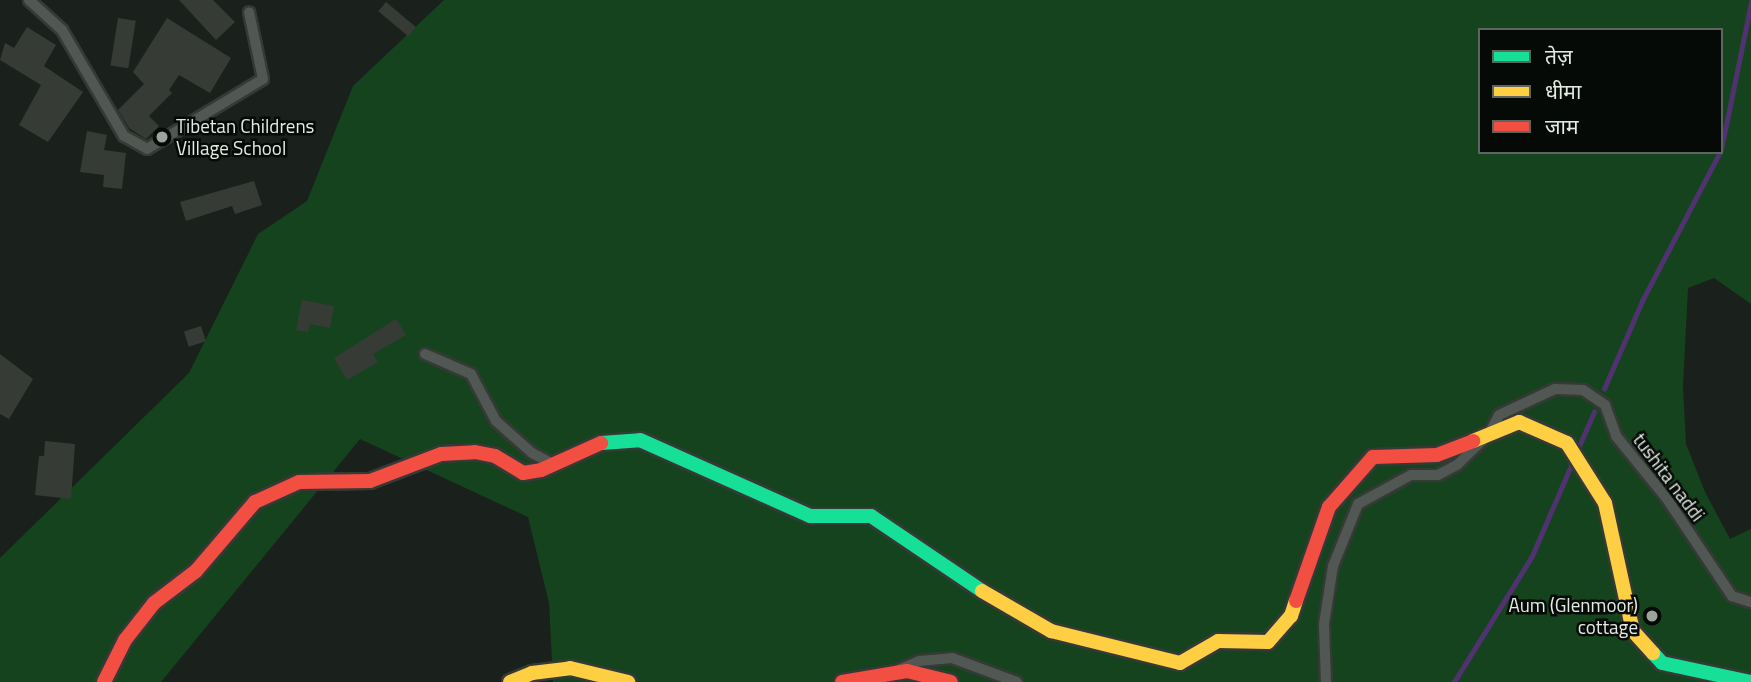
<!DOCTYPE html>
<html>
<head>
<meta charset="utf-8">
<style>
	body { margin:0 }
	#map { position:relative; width:1751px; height:682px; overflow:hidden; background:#1a201b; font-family:"Titillium Web","Noto Sans Devanagari",sans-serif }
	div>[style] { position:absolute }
	.green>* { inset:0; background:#15431e }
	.stream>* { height:4.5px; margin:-2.25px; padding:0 2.25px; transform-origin:2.25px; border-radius:2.25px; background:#513271 }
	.building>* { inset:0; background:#363b36; transform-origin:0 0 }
	.roads { filter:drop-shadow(2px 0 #363a36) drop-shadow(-2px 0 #363a36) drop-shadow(0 2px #363a36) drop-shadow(0 -2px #363a36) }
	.street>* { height:10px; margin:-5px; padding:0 5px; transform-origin:5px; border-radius:5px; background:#515752 }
	.fast>* { height:14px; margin:-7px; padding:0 7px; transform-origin:7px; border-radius:7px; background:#16e098 }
	.slow>* { height:14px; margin:-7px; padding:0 7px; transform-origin:7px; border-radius:7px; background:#ffcf43 }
	.jam>* { height:14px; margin:-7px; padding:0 7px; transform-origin:7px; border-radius:7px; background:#f24e42 }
	.dots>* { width:19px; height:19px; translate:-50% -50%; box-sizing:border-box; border:4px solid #060a07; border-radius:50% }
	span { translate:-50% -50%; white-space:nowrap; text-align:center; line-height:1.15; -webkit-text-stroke:5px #060a07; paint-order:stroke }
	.poi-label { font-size:19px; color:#e3ebe4 }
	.left { translate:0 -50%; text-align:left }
	.right { translate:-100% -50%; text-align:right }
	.street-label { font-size:19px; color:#e3ebe4 }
	.legend { position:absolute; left:1478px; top:28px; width:245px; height:126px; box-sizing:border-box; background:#060a07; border:2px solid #5e645f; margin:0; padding:9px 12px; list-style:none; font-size:21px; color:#e3ebe4 }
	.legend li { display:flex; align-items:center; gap:14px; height:35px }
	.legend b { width:35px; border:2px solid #5e645f }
</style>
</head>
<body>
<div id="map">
	<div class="green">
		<div style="clip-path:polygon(evenodd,444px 0,1751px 0,1751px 304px,1714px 278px,1688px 288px,1683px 386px,1686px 444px,1705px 492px,1730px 539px,1751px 529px,1751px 682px,553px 682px,549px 603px,528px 517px,360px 439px,161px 682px,0 682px,0 558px,189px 373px,258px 234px,307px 201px,353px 86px,444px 0,1480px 30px,1721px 30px,1721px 152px,1480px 152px,1480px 30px)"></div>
	</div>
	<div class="stream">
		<div style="left:1721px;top:150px;width:151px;rotate:-78.5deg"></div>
		<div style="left:1604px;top:389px;width:96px;rotate:-66.6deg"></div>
		<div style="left:1642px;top:301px;width:168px;rotate:-62.4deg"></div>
		<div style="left:1576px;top:453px;width:45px;rotate:-66.3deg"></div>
		<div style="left:1454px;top:682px;width:148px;rotate:-58.2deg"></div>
		<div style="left:1532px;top:556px;width:103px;rotate:-66.7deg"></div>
	</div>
	<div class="building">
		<div style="clip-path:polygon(179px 0,213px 0,235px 22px,216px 40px)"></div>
		<div style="left:386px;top:2px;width:39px;height:12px;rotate:40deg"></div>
		<div style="left:118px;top:18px;width:18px;height:48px;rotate:9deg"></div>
		<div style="clip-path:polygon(167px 18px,231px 58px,210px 93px,179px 75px,169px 90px,172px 93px,149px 116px,159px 126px,146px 139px,129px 128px,118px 110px,144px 84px,133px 72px)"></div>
		<div style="clip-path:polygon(27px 27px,56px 45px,44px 66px,83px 92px,48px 142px,19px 125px,41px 85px,0 60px,5px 43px,14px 48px)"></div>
		<div style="clip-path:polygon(87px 131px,107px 135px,104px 150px,126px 153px,122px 189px,103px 187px,104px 175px,80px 172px)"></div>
		<div style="clip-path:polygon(254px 181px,262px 205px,235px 214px,232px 206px,186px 221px,180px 202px)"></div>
		<div style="clip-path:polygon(302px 300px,334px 306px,330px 328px,310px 324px,308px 332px,296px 330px)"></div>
		<div style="clip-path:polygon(396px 319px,406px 335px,373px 354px,378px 362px,347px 380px,334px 358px)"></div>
		<div style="left:201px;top:326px;width:16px;height:18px;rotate:72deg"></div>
		<div style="clip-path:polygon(0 354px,33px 379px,9px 419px,0 414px)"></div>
		<div style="clip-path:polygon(45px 441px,75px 444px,71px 499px,35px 495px,39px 456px,44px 456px)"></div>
	</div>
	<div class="roads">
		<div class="street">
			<div style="left:29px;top:0;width:45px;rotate:42.3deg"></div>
			<div style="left:62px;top:30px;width:123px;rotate:59.7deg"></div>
			<div style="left:124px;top:136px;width:26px;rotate:29deg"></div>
			<div style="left:147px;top:149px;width:135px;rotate:-31.1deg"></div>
			<div style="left:263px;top:79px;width:68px;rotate:-101.8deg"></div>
			<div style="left:425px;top:354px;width:50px;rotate:23.5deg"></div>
			<div style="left:471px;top:374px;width:53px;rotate:62deg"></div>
			<div style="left:496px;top:421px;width:48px;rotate:41.6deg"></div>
			<div style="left:532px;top:453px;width:24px;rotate:28deg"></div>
			<div style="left:898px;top:670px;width:23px;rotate:-23deg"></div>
			<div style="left:919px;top:661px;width:33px;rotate:-5deg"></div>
			<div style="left:952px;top:658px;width:69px;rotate:20.3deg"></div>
			<div style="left:1326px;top:682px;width:58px;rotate:-92deg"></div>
			<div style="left:1324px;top:624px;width:59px;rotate:-81.2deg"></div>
			<div style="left:1333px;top:566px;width:67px;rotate:-68deg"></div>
			<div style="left:1358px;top:504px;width:60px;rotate:-28.7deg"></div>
			<div style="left:1411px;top:475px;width:27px"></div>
			<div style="left:1438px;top:475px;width:21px;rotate:-28deg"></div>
			<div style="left:1457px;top:465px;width:45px;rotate:-44.1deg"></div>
			<div style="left:1489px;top:434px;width:21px;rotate:-62deg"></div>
			<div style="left:1499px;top:415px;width:62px;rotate:-24.9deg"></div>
			<div style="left:1555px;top:389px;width:28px;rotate:2deg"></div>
			<div style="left:1583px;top:390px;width:27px;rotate:34deg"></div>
			<div style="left:1605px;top:405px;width:33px;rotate:70deg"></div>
			<div style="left:1616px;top:436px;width:81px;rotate:51deg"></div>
			<div style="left:1667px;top:499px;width:117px;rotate:56.2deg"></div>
			<div style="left:1732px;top:596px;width:20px;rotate:18deg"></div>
		</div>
		<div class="fast">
			<div style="left:601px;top:443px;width:39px;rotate:-4deg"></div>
			<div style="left:640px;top:440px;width:186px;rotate:24.1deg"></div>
			<div style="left:810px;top:516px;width:61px"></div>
			<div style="left:871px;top:516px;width:134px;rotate:34deg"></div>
			<div style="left:1653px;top:653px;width:13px;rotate:48deg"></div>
			<div style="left:1662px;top:663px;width:91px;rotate:12.1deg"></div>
		</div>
		<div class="slow">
			<div style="left:1473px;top:441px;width:50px;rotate:-22.4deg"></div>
			<div style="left:1519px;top:422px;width:52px;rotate:23.6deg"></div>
			<div style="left:1567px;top:443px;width:71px;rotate:57.7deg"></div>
			<div style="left:1605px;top:503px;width:131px;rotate:77.7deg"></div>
			<div style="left:1633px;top:631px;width:30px;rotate:48deg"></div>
			<div style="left:982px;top:591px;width:80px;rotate:30.1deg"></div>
			<div style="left:1051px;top:631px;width:133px;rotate:13.9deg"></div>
			<div style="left:1180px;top:663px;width:44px;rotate:-30.1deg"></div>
			<div style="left:1218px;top:641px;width:50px;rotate:1.1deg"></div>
			<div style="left:1268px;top:642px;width:35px;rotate:-49deg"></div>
			<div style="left:1291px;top:616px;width:16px;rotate:-72deg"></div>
			<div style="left:510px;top:682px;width:24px;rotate:-22deg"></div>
			<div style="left:532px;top:673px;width:38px;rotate:-7deg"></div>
			<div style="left:570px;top:668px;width:60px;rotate:13.6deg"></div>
		</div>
		<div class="jam">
			<div style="left:1296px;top:601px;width:100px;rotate:-70.7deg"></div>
			<div style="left:1329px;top:507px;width:67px;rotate:-48.7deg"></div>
			<div style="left:1373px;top:457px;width:64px;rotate:-1.8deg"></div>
			<div style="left:1437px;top:455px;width:39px;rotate:-21deg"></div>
			<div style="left:104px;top:682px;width:47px;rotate:-63.4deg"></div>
			<div style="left:125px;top:640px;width:47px;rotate:-51.9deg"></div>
			<div style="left:154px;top:603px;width:53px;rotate:-37.3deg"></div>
			<div style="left:196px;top:571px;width:91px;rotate:-49.5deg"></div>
			<div style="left:255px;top:502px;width:48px;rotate:-24.4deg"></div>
			<div style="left:299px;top:482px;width:71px;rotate:-0.8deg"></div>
			<div style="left:370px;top:481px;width:76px;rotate:-20.8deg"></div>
			<div style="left:441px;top:454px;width:34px;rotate:-3deg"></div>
			<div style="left:475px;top:452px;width:20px;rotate:11deg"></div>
			<div style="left:495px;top:456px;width:33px;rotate:31deg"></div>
			<div style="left:523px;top:473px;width:18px;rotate:-9deg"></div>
			<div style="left:541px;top:470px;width:66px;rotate:-24.2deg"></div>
			<div style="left:842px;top:682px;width:66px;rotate:-9.6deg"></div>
			<div style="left:907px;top:671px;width:45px;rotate:14deg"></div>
		</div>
	</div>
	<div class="dots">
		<div style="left:162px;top:137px;background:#9da49e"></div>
		<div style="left:1652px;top:616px;background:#9da49e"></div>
	</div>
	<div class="poi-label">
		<span class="left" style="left:176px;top:137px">Tibetan Childrens<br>Village School</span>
		<span class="right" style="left:1638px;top:616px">Aum (Glenmoor)<br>cottage</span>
	</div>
	<div class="street-label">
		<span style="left:1669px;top:477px;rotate:53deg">tushita naddi</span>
	</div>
	<ul class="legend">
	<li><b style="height:9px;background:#16e098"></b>तेज़</li>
	<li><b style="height:9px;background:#ffcf43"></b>धीमा</li>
	<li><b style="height:9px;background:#f24e42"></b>जाम</li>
	</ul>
</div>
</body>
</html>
